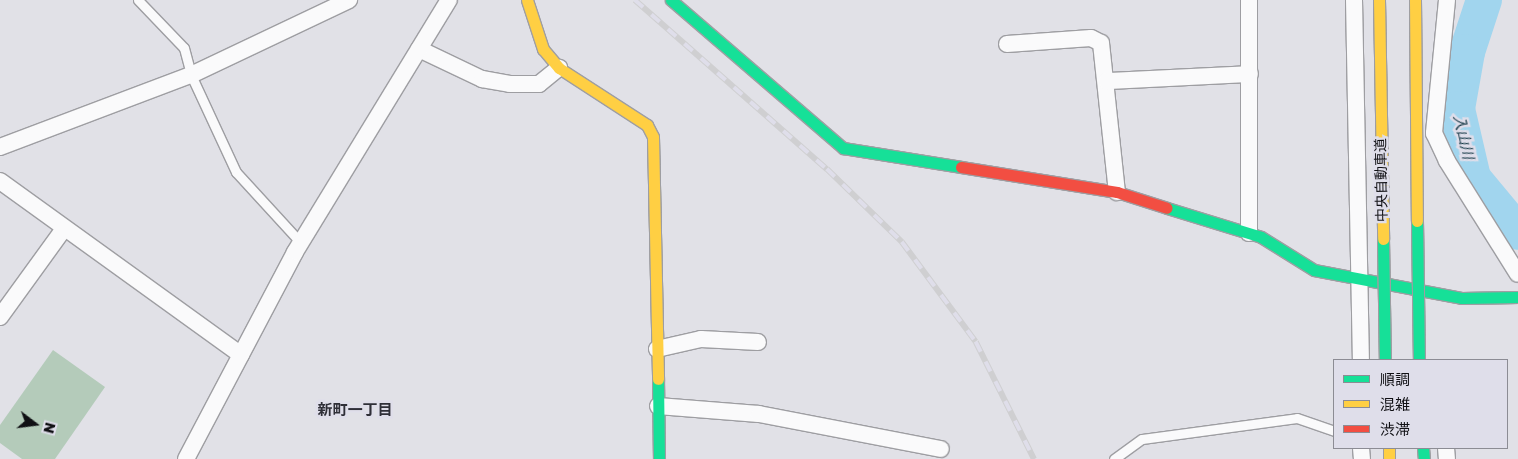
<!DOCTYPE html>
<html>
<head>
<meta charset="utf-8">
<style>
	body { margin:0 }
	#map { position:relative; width:1518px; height:459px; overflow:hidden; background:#e1e1e7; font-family:"Golos Text","Noto Sans JP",sans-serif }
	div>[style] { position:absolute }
	.green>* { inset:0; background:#b4cbba }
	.river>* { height:36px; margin:-18px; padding:0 18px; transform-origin:18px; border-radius:18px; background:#a1d5ee }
	.roads { filter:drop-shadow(1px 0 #9e9ea2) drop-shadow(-1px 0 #9e9ea2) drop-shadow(0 1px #9e9ea2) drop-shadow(0 -1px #9e9ea2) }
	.lane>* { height:9px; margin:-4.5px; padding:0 4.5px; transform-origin:4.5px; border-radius:4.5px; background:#fafafb }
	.street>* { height:16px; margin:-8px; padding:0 8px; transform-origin:8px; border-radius:8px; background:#fafafb }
	.fast>* { height:11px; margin:-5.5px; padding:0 5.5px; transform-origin:5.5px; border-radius:5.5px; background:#16e098 }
	.slow>* { height:11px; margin:-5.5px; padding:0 5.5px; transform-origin:5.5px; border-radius:5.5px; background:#ffcf43 }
	.jam>* { height:11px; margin:-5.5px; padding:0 5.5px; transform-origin:5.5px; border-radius:5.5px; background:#f24e42 }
	.rail>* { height:5.5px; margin-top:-2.75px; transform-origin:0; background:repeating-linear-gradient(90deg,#dfdeea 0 11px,#cfcfd1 0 22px); box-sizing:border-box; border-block:1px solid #cfcfd1 }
	.bridges { filter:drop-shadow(1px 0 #9e9ea2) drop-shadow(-1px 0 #9e9ea2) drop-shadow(0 1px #9e9ea2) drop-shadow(0 -1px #9e9ea2) }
	.fast-bridge>* { height:11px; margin:-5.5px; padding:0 5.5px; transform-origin:5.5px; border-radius:5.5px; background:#16e098 }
	.slow-bridge>* { height:11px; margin:-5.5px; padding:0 5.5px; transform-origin:5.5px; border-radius:5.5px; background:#ffcf43 }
	span { translate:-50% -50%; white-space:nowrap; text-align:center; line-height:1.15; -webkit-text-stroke:5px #dfdeea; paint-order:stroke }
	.street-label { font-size:14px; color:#101014 }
	.water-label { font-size:15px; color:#183b49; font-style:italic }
	.neighbourhood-label { font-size:15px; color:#2f2f38; font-weight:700 }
	.legend { position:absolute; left:1333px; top:359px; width:175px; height:90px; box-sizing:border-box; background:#dfdeea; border:1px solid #8c8c94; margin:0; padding:6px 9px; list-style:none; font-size:15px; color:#101014 }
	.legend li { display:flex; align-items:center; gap:10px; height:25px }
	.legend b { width:25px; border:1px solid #8c8c94 }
	.north { position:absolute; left:10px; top:399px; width:50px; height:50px; -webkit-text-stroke:4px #dfdeea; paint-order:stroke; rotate:105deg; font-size:14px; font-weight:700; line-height:20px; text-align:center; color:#101014 }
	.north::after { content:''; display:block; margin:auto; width:18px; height:22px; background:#101014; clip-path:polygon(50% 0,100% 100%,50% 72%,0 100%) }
</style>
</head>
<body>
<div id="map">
	<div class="green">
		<div style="clip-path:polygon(53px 350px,105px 387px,55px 459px,22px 459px,0 443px,0 425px)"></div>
	</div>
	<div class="river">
		<div style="left:1484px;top:0;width:55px;rotate:108.1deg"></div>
		<div style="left:1467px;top:52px;width:58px;rotate:100deg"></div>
		<div style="left:1457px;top:109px;width:71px;rotate:76.9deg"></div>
		<div style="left:1473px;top:178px;width:70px;rotate:50.2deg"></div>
	</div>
	<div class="roads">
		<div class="lane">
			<div style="left:138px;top:0;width:66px;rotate:46.2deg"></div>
			<div style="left:184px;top:48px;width:28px;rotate:75deg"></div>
			<div style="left:191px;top:75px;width:107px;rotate:65.1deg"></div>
			<div style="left:236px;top:172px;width:96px;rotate:47.5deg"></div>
			<div style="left:1114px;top:459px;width:34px;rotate:-36deg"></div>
			<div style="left:1142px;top:439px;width:156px;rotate:-7.7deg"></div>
			<div style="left:1297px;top:418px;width:39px;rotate:19deg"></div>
		</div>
		<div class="street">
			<div style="left:1354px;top:0;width:360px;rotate:88.9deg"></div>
			<div style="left:1447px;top:0;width:134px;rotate:95.6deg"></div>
			<div style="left:1434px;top:133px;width:31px;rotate:65deg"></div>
			<div style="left:1447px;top:161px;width:133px;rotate:57.9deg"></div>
			<div style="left:1007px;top:44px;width:84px;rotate:-4.1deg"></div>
			<div style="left:1091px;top:38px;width:11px;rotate:27deg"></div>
			<div style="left:1101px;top:43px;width:150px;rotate:83.9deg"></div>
			<div style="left:419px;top:49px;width:70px;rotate:25.5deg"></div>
			<div style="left:482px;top:79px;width:28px;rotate:10deg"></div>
			<div style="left:510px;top:84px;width:29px"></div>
			<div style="left:539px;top:84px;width:26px;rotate:-39deg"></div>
			<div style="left:1107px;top:81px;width:143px;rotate:-2.8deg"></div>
			<div style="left:0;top:147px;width:204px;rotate:-20.7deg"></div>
			<div style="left:191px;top:75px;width:175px;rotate:-25.4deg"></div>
			<div style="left:0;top:181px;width:297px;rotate:35.8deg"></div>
			<div style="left:1249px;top:233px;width:233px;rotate:-90deg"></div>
			<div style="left:0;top:317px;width:107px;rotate:-54.1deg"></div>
			<div style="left:657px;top:349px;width:45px;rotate:-12.8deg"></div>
			<div style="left:701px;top:339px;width:57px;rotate:3deg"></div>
			<div style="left:658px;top:406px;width:101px;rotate:4.5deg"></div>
			<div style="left:759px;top:414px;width:185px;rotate:10.9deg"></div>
			<div style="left:1361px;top:448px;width:11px;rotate:85deg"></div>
			<div style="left:1446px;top:448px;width:11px;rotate:85deg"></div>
			<div style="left:186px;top:459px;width:234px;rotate:-62.2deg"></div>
			<div style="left:295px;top:252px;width:295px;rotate:-58.6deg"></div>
		</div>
		<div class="fast">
			<div style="left:671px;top:0;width:227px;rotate:40.7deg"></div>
			<div style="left:843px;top:148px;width:120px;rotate:9.1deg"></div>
			<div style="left:1167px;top:208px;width:98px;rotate:17.1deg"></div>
			<div style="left:1261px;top:237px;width:62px;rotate:31.9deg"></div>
			<div style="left:1314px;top:270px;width:151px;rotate:10.7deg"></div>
			<div style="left:1462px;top:298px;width:56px;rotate:-1deg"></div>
			<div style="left:658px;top:379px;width:80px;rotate:89.3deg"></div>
			<div style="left:1423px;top:448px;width:11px;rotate:85deg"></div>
		</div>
		<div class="slow">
			<div style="left:527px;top:0;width:52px;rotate:71.9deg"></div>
			<div style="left:543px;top:49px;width:25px;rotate:50deg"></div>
			<div style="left:559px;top:68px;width:105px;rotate:32.9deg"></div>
			<div style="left:647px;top:125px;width:13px;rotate:63deg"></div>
			<div style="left:653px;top:137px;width:242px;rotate:88.8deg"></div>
			<div style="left:1389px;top:448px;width:11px;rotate:90deg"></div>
		</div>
		<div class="jam">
			<div style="left:961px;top:167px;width:158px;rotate:9.1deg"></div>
			<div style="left:1117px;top:192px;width:52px;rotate:17.7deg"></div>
		</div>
	</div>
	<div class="rail">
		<div style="left:635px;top:0;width:256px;rotate:41.4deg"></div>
		<div style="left:827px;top:169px;width:105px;rotate:44.2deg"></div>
		<div style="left:902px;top:242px;width:124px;rotate:53.5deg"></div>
		<div style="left:976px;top:342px;width:131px;rotate:63.6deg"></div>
	</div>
	<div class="bridges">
		<div class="fast-bridge">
			<div style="left:1417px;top:221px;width:139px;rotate:89.2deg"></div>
			<div style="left:1383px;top:239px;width:121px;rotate:89.1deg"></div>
		</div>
		<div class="slow-bridge">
			<div style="left:1379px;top:0;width:239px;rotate:89deg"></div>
			<div style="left:1415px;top:0;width:221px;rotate:89.5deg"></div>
		</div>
	</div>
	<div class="street-label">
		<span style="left:1381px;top:180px;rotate:-91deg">中央自動車道</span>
	</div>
	<div class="water-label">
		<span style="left:1464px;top:137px;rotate:77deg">入山川</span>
	</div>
	<div class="neighbourhood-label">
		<span style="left:355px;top:410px">新町一丁目</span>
	</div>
	<ul class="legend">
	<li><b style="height:6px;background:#16e098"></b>順調</li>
	<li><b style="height:6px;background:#ffcf43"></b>混雑</li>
	<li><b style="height:6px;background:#f24e42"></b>渋滞</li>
	</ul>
	<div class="north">N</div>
</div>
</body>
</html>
